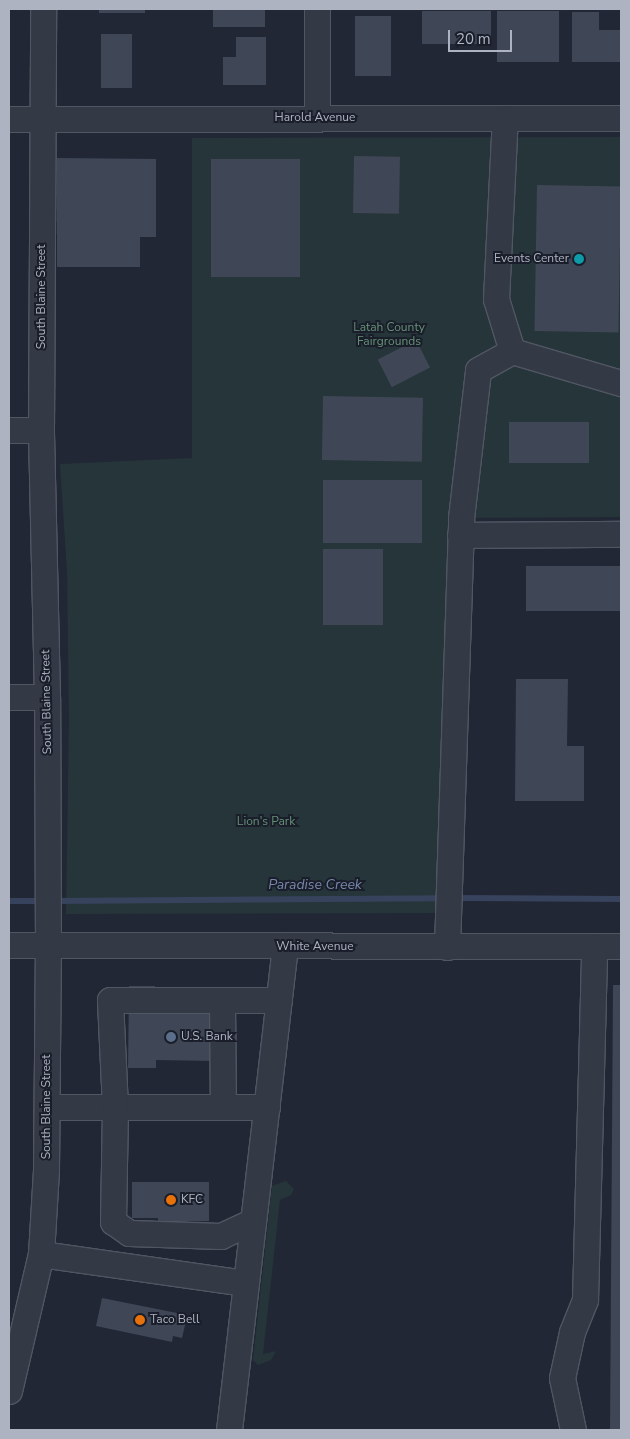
<!DOCTYPE html>
<html>
<head>
<meta charset="utf-8">
<style>
	body { margin:0 }
	#map { position:relative; width:630px; height:1439px; overflow:hidden; background:#212735; font-family:"Nunito Sans",sans-serif }
	div>[style] { position:absolute }
	.green>* { inset:0; background:#263539 }
	.stream>* { height:6px; margin:-3px; padding:0 3px; transform-origin:3px; border-radius:3px; background:#37425d }
	.building>* { inset:0; background:#3f4656; transform-origin:0 0 }
	.roads { filter:drop-shadow(1px 0 #515663) drop-shadow(-1px 0 #515663) drop-shadow(0 1px #515663) drop-shadow(0 -1px #515663) }
	.minor>* { height:25px; margin:-12.5px; padding:0 12.5px; transform-origin:12.5px; border-radius:12.5px; background:#343946 }
	.dots>* { width:14px; height:14px; translate:-50% -50%; box-sizing:border-box; border:2px solid #191e2a; border-radius:50% }
	span { translate:-50% -50%; white-space:nowrap; text-align:center; line-height:1.15; -webkit-text-stroke:4px #191e2a; paint-order:stroke }
	.street-label { font-size:12px; color:#aeb3c2 }
	.poi-label { font-size:12px; color:#aeb3c2 }
	.right { translate:-100% -50%; text-align:right }
	.left { translate:0 -50%; text-align:left }
	.park-label { font-size:12px; color:#679176 }
	.water-label { font-size:14px; color:#7887aa; font-style:italic }
	.frame { position:absolute; inset:0; border:10px solid #aeb3c2; pointer-events:none }
	.scale { position:absolute; left:448px; top:30px; width:64px; height:22px; box-sizing:border-box; border:2px solid #aeb3c2; border-top:0; padding-left:6px; font-size:15px; line-height:18px; white-space:nowrap; color:#aeb3c2; -webkit-text-stroke:4px #191e2a; paint-order:stroke }
</style>
</head>
<body>
<div id="map">
	<div class="green">
		<div style="clip-path:polygon(621px 137px,621px 517px,461px 518px,448px 913px,66px 914px,69px 718px,67px 572px,60px 464px,192px 458px,192px 138px)"></div>
		<div style="clip-path:polygon(286px 1181px,294px 1189px,291px 1195px,280px 1200px,263px 1354px,276px 1351px,271px 1360px,258px 1365px,253px 1360px,272px 1186px)"></div>
	</div>
	<div class="stream">
		<div style="left:453px;top:898px;width:168px;rotate:0.3deg"></div>
		<div style="left:9px;top:901px;width:34px"></div>
		<div style="left:53px;top:901px;width:390px;rotate:-0.4deg"></div>
	</div>
	<div class="building">
		<div style="left:99px;top:9px;width:46px;height:4px"></div>
		<div style="left:213px;top:9px;width:52px;height:18px"></div>
		<div style="left:422px;top:11px;width:69px;height:33px"></div>
		<div style="left:497px;top:11px;width:62px;height:51px"></div>
		<div style="clip-path:polygon(572px 12px,599px 12px,599px 30px,621px 30px,621px 62px,572px 62px)"></div>
		<div style="left:355px;top:16px;width:36px;height:60px"></div>
		<div style="left:101px;top:34px;width:31px;height:54px"></div>
		<div style="clip-path:polygon(236px 37px,266px 37px,266px 85px,223px 85px,223px 57px,236px 57px)"></div>
		<div style="left:354px;top:156px;width:46px;height:57px;rotate:1deg"></div>
		<div style="clip-path:polygon(57px 158px,156px 159px,156px 237px,140px 237px,140px 267px,57px 267px)"></div>
		<div style="left:211px;top:159px;width:89px;height:118px"></div>
		<div style="left:537px;top:185px;width:84px;height:146px;rotate:1deg"></div>
		<div style="left:416px;top:340px;width:31px;height:43px;rotate:63deg"></div>
		<div style="left:323px;top:396px;width:100px;height:64px;rotate:1deg"></div>
		<div style="left:509px;top:422px;width:80px;height:41px"></div>
		<div style="left:323px;top:480px;width:99px;height:63px"></div>
		<div style="left:323px;top:549px;width:60px;height:76px"></div>
		<div style="left:526px;top:566px;width:95px;height:45px"></div>
		<div style="clip-path:polygon(516px 679px,568px 679px,567px 746px,584px 746px,584px 801px,515px 801px)"></div>
		<div style="clip-path:polygon(613px 985px,621px 985px,621px 1430px,610px 1430px)"></div>
		<div style="clip-path:polygon(129px 986px,155px 986px,154px 1013px,213px 1014px,213px 1061px,156px 1060px,156px 1068px,128px 1068px)"></div>
		<div style="clip-path:polygon(132px 1182px,209px 1182px,209px 1221px,177px 1222px,177px 1240px,158px 1240px,158px 1218px,132px 1218px)"></div>
		<div style="clip-path:polygon(102px 1298px,177px 1313px,179px 1319px,186px 1321px,182px 1338px,173px 1336px,172px 1342px,96px 1326px)"></div>
	</div>
	<div class="roads">
		<div class="minor">
			<div style="left:317px;top:9px;width:109px;rotate:90deg"></div>
			<div style="left:9px;top:119px;width:612px;rotate:-0.09deg"></div>
			<div style="left:512px;top:351px;width:114px;rotate:16.4deg"></div>
			<div style="left:9px;top:430px;width:32px"></div>
			<div style="left:460px;top:535px;width:161px;rotate:-0.4deg"></div>
			<div style="left:9px;top:697px;width:38px"></div>
			<div style="left:9px;top:945px;width:612px;rotate:0.09deg"></div>
			<div style="left:447px;top:947px;width:429px;rotate:-88.1deg"></div>
			<div style="left:461px;top:518px;width:149px;rotate:-83.4deg"></div>
			<div style="left:478px;top:370px;width:39px;rotate:-29deg"></div>
			<div style="left:512px;top:351px;width:54px;rotate:-107.1deg"></div>
			<div style="left:496px;top:299px;width:181px;rotate:-87.2deg"></div>
			<div style="left:222px;top:1000px;width:107px;rotate:89.5deg"></div>
			<div style="left:47px;top:1107px;width:220px"></div>
			<div style="left:253px;top:1221px;width:35px;rotate:155deg"></div>
			<div style="left:221px;top:1236px;width:92px;rotate:-178.1deg"></div>
			<div style="left:129px;top:1233px;width:19px;rotate:-145deg"></div>
			<div style="left:113px;top:1222px;width:115px;rotate:-89deg"></div>
			<div style="left:115px;top:1107px;width:107px;rotate:-92.7deg"></div>
			<div style="left:110px;top:1000px;width:169px"></div>
			<div style="left:41px;top:1254px;width:207px;rotate:8.1deg"></div>
			<div style="left:9px;top:1391px;width:141px;rotate:-76.9deg"></div>
			<div style="left:41px;top:1254px;width:84px;rotate:-86.6deg"></div>
			<div style="left:46px;top:1170px;width:224px;rotate:-89.5deg"></div>
			<div style="left:48px;top:946px;width:249px;rotate:-90.2deg"></div>
			<div style="left:47px;top:697px;width:267px;rotate:-91.3deg"></div>
			<div style="left:41px;top:430px;width:421px;rotate:-89.7deg"></div>
			<div style="left:229px;top:1430px;width:486px;rotate:-83.4deg"></div>
			<div style="left:573px;top:1430px;width:53px;rotate:-101.9deg"></div>
			<div style="left:562px;top:1378px;width:47px;rotate:-77.7deg"></div>
			<div style="left:572px;top:1332px;width:35px;rotate:-68deg"></div>
			<div style="left:585px;top:1300px;width:353px;rotate:-88.5deg"></div>
		</div>
	</div>
	<div class="dots">
		<div style="left:579px;top:259px;background:#0f9aa8"></div>
		<div style="left:171px;top:1037px;background:#5c6f8a"></div>
		<div style="left:171px;top:1200px;background:#e8710a"></div>
		<div style="left:140px;top:1320px;background:#e8710a"></div>
	</div>
	<div class="street-label">
		<span style="left:315px;top:118px">Harold Avenue</span>
		<span style="left:42px;top:297px;rotate:-90deg">South Blaine Street</span>
		<span style="left:47px;top:702px;rotate:-91deg">South Blaine Street</span>
		<span style="left:315px;top:947px">White Avenue</span>
		<span style="left:47px;top:1107px;rotate:-90deg">South Blaine Street</span>
	</div>
	<div class="poi-label">
		<span class="right" style="left:569px;top:259px">Events Center</span>
		<span class="left" style="left:181px;top:1037px">U.S. Bank</span>
		<span class="left" style="left:181px;top:1200px">KFC</span>
		<span class="left" style="left:150px;top:1320px">Taco Bell</span>
	</div>
	<div class="park-label">
		<span style="left:389px;top:335px">Latah County<br>Fairgrounds</span>
		<span style="left:266px;top:822px">Lion's Park</span>
	</div>
	<div class="water-label">
		<span style="left:315px;top:885px">Paradise Creek</span>
	</div>
	<div class="frame"></div>
	<div class="scale">20 m</div>
</div>
</body>
</html>
